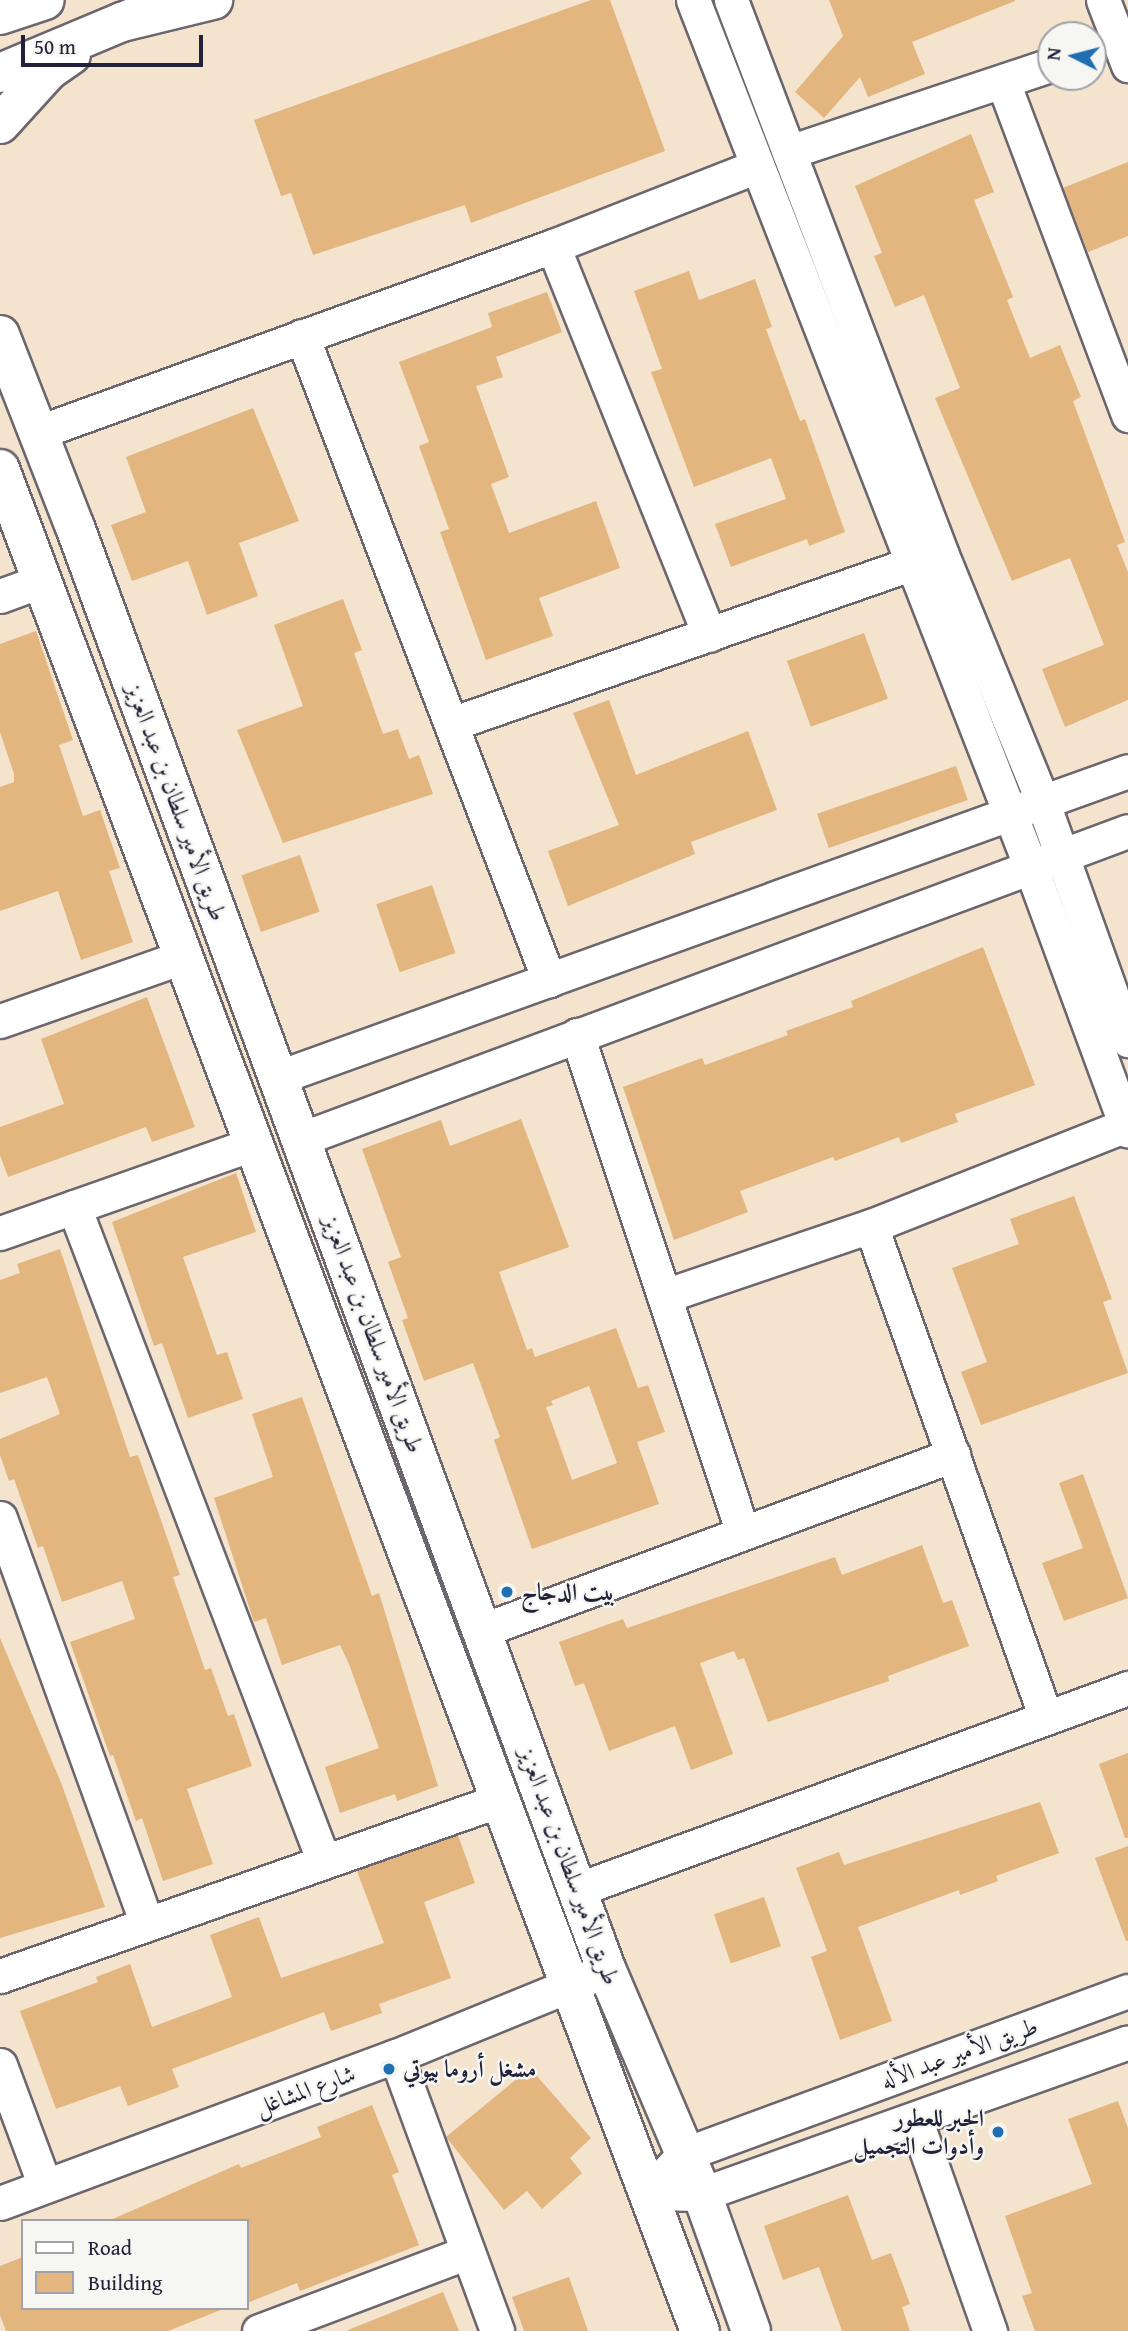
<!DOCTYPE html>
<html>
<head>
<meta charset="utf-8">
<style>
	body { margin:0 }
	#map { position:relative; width:1128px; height:2331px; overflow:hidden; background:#f4e4cd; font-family:"Gentium Book Plus",Amiri,serif }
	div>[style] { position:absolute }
	.building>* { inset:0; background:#e3b57f; transform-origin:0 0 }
	.roads { filter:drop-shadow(2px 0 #6c666e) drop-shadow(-2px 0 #6c666e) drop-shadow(0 2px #6c666e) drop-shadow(0 -2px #6c666e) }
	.minor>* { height:33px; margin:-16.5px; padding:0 16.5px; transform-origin:16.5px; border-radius:16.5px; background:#fff }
	.major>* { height:38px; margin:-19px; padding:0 19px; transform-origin:19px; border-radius:19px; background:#fff }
	.highway>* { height:38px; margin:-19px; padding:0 19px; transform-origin:19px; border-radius:19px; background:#fff }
	.dots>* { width:19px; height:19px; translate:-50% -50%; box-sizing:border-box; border:4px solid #f6f6f2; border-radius:50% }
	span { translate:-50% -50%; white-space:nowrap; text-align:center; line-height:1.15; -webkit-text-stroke:5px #f6f6f2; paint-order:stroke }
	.street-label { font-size:24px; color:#22223b }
	.poi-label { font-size:24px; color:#22223b; font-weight:700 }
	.left { translate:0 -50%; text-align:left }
	.right { translate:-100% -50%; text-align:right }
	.legend { position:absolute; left:21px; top:2219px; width:228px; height:91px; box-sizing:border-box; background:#f6f6f2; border:2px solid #a1a1a9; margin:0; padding:9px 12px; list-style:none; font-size:21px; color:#22223b }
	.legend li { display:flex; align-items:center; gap:14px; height:35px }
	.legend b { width:35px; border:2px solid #a1a1a9 }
	.north { position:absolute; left:1037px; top:21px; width:70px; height:70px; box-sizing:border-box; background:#f6f6f2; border:2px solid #a1a1a9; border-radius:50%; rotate:276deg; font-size:19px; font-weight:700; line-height:28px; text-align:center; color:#22223b }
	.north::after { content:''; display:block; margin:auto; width:24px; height:32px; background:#1f6fb2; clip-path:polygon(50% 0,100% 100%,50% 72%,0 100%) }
	.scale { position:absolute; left:21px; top:35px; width:182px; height:32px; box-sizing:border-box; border:4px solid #22223b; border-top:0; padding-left:9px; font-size:21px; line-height:24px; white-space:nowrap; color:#22223b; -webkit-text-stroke:5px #f6f6f2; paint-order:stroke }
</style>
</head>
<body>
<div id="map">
	<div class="building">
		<div style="clip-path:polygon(591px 0,610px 0,665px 151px,471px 223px,465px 205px,313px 255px,291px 193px,281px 196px,254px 120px)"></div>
		<div style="clip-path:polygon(829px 0,1015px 0,1015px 1px,912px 42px,925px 74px,868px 97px,860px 77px,824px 118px,795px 92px,843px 36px)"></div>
		<div style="clip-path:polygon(971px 134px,994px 192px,974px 200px,1013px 297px,1007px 300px,1030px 358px,1060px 345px,1081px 397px,1073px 401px,1125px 542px,1117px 545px,1128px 572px,1128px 700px,1065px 727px,1042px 669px,1104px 645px,1070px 558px,1012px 581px,935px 398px,960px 388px,924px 295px,895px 307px,874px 256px,882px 253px,855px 186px)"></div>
		<div style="clip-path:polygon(1128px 162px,1128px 236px,1088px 252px,1063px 188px)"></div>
		<div style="clip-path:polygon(689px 271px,699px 300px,755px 279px,772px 327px,766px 329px,800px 421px,805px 419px,845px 532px,809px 546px,807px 539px,731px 567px,715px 524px,786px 499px,771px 458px,694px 487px,651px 372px,662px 369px,634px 291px)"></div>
		<div style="clip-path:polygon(547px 292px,562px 332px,496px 357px,503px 377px,476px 386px,509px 477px,491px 484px,509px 533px,596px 501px,620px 568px,539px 598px,553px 636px,486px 660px,440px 532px,449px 529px,419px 446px,429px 442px,399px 362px,492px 327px,488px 313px)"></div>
		<div style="clip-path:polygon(253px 408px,299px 521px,239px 543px,258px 596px,207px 615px,188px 561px,132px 581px,111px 525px,146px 512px,126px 457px)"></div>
		<div style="clip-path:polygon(343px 599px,362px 650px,354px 653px,383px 734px,398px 729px,409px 759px,419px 755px,433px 794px,283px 843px,237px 730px,303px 706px,274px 625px)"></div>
		<div style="clip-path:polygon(36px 631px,73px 740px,59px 745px,83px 816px,100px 810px,120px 868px,109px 871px,133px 942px,81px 960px,58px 891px,0 911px,0 787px,14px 782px,14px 774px,0 732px,0 644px)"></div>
		<div style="left:864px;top:633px;width:70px;height:82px;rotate:70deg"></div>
		<div style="clip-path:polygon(609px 700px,636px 775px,748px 731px,777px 810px,691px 842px,695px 854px,568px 906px,548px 851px,619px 825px,573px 713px)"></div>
		<div style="left:956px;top:766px;width:36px;height:147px;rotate:71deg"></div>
		<div style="left:300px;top:855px;width:60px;height:62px;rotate:71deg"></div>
		<div style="left:432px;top:885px;width:72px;height:59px;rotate:71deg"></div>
		<div style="clip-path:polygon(983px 947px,1035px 1085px,955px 1114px,958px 1122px,901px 1143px,899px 1137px,835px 1161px,833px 1157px,740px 1191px,748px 1212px,674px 1240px,623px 1087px,702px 1058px,705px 1065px,788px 1035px,786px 1031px,853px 1007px,851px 1001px)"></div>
		<div style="clip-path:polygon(147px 997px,195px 1127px,152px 1142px,146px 1127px,8px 1177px,0 1155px,0 1127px,64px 1104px,41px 1039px)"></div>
		<div style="clip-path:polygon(evenodd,521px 1119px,569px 1247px,499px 1272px,527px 1350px,532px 1348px,535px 1357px,616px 1328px,638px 1388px,648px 1385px,665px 1432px,637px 1442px,659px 1504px,532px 1549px,494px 1440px,500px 1437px,473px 1363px,424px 1381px,402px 1320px,408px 1318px,388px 1262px,401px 1257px,362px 1149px,441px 1120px,450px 1146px,521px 1119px,589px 1386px,617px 1463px,572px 1480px,546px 1407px,553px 1405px,551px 1401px,589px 1386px)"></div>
		<div style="clip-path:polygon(236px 1173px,256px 1232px,183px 1257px,217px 1355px,227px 1352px,243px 1399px,188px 1418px,162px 1343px,154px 1346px,112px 1222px)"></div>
		<div style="clip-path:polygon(1074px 1196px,1112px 1299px,1103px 1302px,1128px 1373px,981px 1425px,961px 1372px,987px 1362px,952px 1268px,1019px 1244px,1010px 1219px)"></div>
		<div style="clip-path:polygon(60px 1249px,130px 1457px,138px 1455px,162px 1523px,180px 1575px,173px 1577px,205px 1670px,211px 1668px,228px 1716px,234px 1714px,252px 1766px,187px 1789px,213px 1864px,163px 1881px,142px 1818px,136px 1821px,113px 1755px,110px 1756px,70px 1642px,135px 1619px,122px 1581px,62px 1602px,43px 1546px,38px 1548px,14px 1479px,9px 1481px,0 1455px,0 1439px,60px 1414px,47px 1377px,0 1393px,0 1280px,20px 1273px,17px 1264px)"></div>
		<div style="clip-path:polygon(302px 1397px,372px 1596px,379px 1593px,438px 1786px,397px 1801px,395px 1794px,340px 1813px,325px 1767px,379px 1748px,349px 1664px,340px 1645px,282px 1665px,266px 1618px,254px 1622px,214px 1498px,273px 1477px,252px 1414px)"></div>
		<div style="clip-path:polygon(1083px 1474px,1128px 1598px,1064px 1621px,1042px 1563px,1083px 1548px,1059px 1483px)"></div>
		<div style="clip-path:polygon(922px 1545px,943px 1603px,952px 1600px,969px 1646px,888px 1676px,889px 1681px,768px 1722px,744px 1658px,738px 1660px,734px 1651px,700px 1663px,733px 1754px,691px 1770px,675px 1726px,609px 1751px,584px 1683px,575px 1686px,559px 1642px,623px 1619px,627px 1628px,835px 1557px,842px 1575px)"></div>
		<div style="clip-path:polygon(0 1638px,62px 1785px,105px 1907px,0 1938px)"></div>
		<div style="clip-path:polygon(1128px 1753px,1128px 1838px,1125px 1838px,1099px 1764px)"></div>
		<div style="clip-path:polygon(1040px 1802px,1059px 1853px,996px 1876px,998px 1881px,960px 1895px,959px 1890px,858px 1927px,892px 2021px,840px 2040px,811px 1957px,827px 1951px,796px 1868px,839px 1852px,844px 1865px)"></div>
		<div style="clip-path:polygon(458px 1835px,475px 1883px,424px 1902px,451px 1978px,379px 2004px,382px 2013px,331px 2031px,324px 2012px,172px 2069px,179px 2087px,128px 2106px,120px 2086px,56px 2109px,20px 2011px,98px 1982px,96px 1977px,130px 1964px,152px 2027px,232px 1997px,210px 1935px,259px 1917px,281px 1978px,384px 1943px,357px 1871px)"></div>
		<div style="clip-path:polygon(1128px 1846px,1128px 1941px,1126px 1941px,1095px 1858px)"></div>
		<div style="left:764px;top:1897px;width:52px;height:53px;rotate:71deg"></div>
		<div style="clip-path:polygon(530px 2068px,591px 2138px,570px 2158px,582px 2173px,542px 2209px,527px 2191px,504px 2210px,446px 2137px)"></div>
		<div style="clip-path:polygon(1118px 2101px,1128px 2128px,1128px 2331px,1035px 2331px,1022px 2296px,1032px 2293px,1005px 2216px,1092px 2184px,1068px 2119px)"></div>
		<div style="clip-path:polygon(372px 2105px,399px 2172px,392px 2175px,419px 2245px,300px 2291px,297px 2283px,247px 2303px,247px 2221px,108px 2221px,239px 2164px,241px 2168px,321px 2137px,317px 2127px)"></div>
		<div style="clip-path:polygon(848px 2195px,872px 2260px,891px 2253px,910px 2304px,902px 2307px,910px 2331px,842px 2331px,819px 2267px,783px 2280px,764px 2226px)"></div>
		<div style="clip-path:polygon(23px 2257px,23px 2308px,223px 2309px,168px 2331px,6px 2331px,0 2315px,0 2266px)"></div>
		<div style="clip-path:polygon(569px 2277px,588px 2331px,524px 2331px,512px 2297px)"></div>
		<div style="clip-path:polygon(443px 2292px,459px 2331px,348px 2331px,348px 2330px)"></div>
	</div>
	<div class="roads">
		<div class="minor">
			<div style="left:693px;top:0;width:928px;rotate:68.71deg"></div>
			<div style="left:1030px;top:865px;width:283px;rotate:69.8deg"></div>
			<div style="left:731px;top:0;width:594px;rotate:69.18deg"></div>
			<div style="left:942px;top:555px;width:268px;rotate:67.8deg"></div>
			<div style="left:1043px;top:803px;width:252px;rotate:70.3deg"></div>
			<div style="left:1103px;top:0;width:70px;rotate:69deg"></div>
			<div style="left:1003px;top:82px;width:356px;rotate:69.4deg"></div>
			<div style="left:789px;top:152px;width:276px;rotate:-18.4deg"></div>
			<div style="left:553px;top:246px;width:419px;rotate:68.1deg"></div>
			<div style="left:302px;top:336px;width:690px;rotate:69.02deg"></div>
			<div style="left:39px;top:432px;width:547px;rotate:-19.89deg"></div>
			<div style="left:553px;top:246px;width:217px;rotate:-21.4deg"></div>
			<div style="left:0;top:596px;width:44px;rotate:-20.1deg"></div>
			<div style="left:451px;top:724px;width:487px;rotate:-19.2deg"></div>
			<div style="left:0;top:1021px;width:194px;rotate:-19.3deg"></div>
			<div style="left:577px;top:1035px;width:525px;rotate:71.57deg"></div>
			<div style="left:279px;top:1077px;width:902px;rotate:-19.82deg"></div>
			<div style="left:301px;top:1139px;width:882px;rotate:-20.43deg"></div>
			<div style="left:74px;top:1207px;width:701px;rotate:69.11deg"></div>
			<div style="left:871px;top:1226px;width:522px;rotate:70.42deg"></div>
			<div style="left:0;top:1233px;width:268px;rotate:-19.4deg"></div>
			<div style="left:664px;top:1296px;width:219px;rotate:-18.7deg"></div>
			<div style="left:871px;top:1226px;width:274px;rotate:-21.6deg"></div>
			<div style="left:0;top:1518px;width:432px;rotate:70.1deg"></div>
			<div style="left:483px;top:1630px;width:502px;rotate:-20.42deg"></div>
			<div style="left:579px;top:1889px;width:585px;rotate:-20.11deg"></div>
			<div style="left:0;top:1976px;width:530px;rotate:-19.39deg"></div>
			<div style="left:1128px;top:1991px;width:474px;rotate:159.8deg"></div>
			<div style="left:683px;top:2155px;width:52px;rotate:132.6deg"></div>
			<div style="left:648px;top:2193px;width:54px;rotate:1.1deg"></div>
			<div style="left:702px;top:2194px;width:452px;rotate:-19.6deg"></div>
			<div style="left:396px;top:2056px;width:293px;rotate:69.8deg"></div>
			<div style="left:0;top:2065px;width:129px;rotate:69.6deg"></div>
			<div style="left:916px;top:2121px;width:223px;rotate:70.6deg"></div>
			<div style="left:0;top:2203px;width:422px;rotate:-20.4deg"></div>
			<div style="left:396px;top:2056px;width:214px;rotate:-22.2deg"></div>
			<div style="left:259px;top:2331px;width:223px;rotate:-20.7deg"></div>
		</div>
		<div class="major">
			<div style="left:0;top:73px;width:132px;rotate:-22.7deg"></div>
			<div style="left:122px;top:22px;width:94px;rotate:-13.6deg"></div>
			<div style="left:0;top:124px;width:72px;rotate:-47.8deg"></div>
			<div style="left:48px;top:71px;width:28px;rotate:-35deg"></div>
			<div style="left:0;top:335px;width:206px;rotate:68.7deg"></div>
			<div style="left:75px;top:527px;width:1539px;rotate:69.78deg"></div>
			<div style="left:607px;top:1971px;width:242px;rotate:66.9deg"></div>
			<div style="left:702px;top:2194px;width:145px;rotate:70.3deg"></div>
			<div style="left:0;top:469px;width:1989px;rotate:69.4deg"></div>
		</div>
		<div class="highway">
			<div style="left:0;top:15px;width:47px;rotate:-18.4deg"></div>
			<div style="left:122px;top:22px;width:58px;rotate:-22.2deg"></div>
		</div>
	</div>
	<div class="dots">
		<div style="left:507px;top:1592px;background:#1f6fb2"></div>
		<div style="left:389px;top:2069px;background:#1f6fb2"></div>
		<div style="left:998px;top:2132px;background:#1f6fb2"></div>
	</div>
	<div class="street-label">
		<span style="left:177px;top:802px;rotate:70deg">طريق الأمير سلطان بن عبد العزيز</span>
		<span style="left:374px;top:1334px;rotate:70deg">طريق الأمير سلطان بن عبد العزيز</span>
		<span style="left:570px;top:1866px;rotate:70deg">طريق الأمير سلطان بن عبد العزيز</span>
		<span style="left:959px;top:2053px;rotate:-20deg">طريق الأمير عبد الأله</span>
		<span style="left:305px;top:2090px;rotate:-20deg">شارع المشاغل</span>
	</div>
	<div class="poi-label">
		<span class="left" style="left:521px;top:1592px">بيت الدجاج</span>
		<span class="left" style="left:403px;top:2069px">مشغل أروما بيوتي</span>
		<span class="right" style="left:984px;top:2132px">الجبر للعطور<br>وأدوات التجميل</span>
	</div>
	<ul class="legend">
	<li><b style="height:9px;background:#fff"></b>Road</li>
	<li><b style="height:19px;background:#e3b57f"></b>Building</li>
	</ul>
	<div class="north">N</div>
	<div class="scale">50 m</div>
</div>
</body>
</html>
